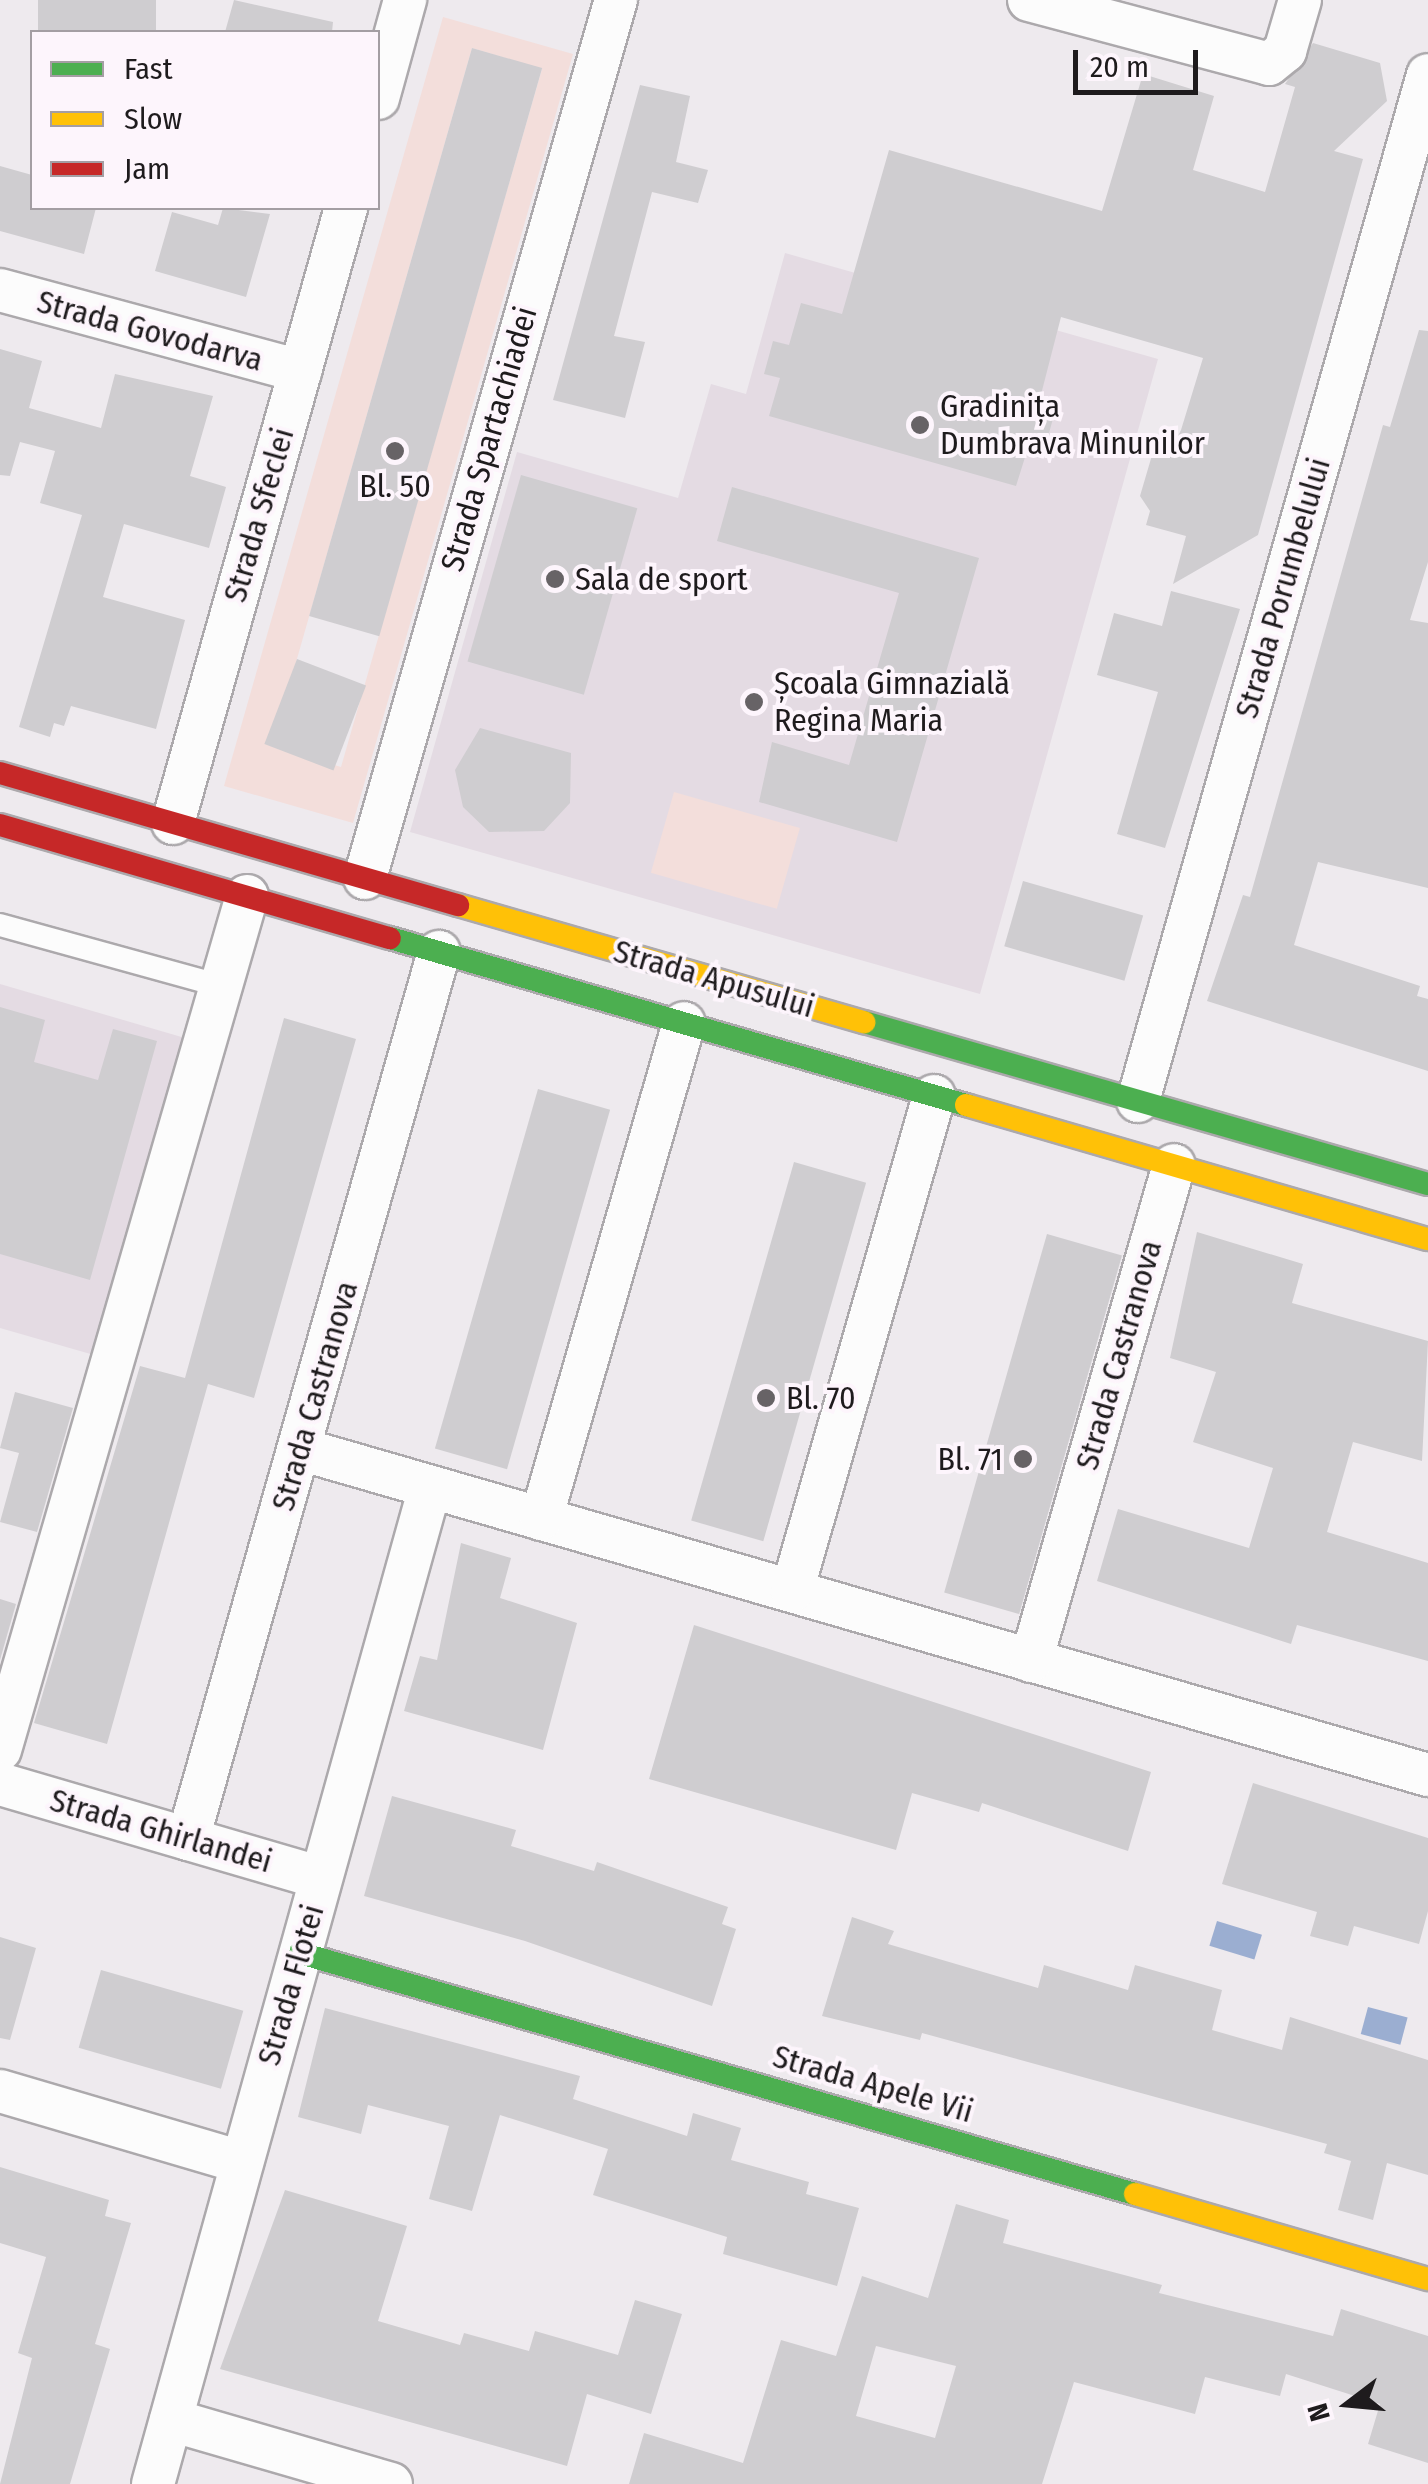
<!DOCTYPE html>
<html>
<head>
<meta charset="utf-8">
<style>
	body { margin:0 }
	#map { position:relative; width:1428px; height:2484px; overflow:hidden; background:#eeeaee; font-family:"Fira Sans Condensed",sans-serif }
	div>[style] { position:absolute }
	.built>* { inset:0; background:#e4dbe3 }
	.green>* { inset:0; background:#f3dedb; transform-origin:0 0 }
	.water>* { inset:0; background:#9baed1; transform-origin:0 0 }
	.building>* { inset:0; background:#cfcdd0; transform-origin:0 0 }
	.roads { filter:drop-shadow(2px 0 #aca9ac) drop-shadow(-2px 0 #aca9ac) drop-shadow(0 2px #aca9ac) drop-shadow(0 -2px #aca9ac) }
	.lane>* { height:22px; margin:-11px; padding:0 11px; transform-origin:11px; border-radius:11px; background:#fcfcfc }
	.street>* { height:42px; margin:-21px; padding:0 21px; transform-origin:21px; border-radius:21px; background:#fcfcfc }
	.fast>* { height:22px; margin:-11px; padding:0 11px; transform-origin:11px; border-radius:11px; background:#4caf50 }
	.slow>* { height:22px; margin:-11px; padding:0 11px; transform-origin:11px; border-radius:11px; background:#ffc107 }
	.jam>* { height:22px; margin:-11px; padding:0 11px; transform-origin:11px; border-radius:11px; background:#c62828 }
	.dots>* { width:28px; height:28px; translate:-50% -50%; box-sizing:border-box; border:5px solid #fdf5fc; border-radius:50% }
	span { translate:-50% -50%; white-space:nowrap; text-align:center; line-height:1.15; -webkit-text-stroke:8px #fdf5fc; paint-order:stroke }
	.street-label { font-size:32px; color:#1e1b1d }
	.poi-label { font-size:32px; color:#1e1b1d }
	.left { translate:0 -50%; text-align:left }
	.right { translate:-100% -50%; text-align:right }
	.legend { position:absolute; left:30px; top:30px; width:350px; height:180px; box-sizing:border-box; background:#fdf5fc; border:2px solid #a49ea3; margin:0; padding:12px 18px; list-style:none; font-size:30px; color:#1e1b1d }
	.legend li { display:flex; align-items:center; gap:20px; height:50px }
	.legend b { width:50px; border:2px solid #a49ea3 }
	.north { position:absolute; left:1298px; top:2354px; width:100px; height:100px; -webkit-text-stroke:8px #fdf5fc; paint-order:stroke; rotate:254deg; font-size:28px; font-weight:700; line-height:40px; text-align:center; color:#1e1b1d }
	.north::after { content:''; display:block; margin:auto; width:35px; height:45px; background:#1e1b1d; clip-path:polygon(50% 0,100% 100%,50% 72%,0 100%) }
	.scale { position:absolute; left:1073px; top:50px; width:125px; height:45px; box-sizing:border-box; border:5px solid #1e1b1d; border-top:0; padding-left:12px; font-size:30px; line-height:35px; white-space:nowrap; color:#1e1b1d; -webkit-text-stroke:8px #fdf5fc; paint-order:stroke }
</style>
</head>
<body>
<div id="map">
	<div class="built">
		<div style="clip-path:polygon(785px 253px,1158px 359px,980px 994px,410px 832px,517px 452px,678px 498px,711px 384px,746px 394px)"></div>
		<div style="clip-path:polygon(0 984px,185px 1038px,94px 1355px,0 1328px)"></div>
	</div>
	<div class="green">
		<div style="clip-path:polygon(evenodd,443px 17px,573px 54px,353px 823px,224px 786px,443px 17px,472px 48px,542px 69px,341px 767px,272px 746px,472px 48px)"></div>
		<div style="left:674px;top:792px;width:131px;height:84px;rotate:16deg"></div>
	</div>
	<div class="water">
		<div style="left:1217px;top:1921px;width:47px;height:26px;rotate:17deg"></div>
		<div style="left:1368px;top:2007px;width:41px;height:28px;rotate:15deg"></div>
	</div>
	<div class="building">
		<div style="left:38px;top:0;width:118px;height:33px"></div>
		<div style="clip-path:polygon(234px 0,333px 22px,332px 32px,225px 32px)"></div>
		<div style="clip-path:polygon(1313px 43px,1380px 63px,1387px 101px,1334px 151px,1363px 159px,1258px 535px,1173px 584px,1186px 536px,1146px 525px,1150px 511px,1140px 496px,1155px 445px,1171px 450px,1181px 430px,1203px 358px,1061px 317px,1037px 410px,1054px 415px,1043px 455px,1027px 451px,1016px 486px,769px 416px,780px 378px,764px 374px,773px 341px,789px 345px,801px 303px,842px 314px,889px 150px,1102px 211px,1143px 74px,1214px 96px,1193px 170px,1265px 192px,1295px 87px,1285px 84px)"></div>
		<div style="left:472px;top:48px;width:73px;height:591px;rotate:16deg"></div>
		<div style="clip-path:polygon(640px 85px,690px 96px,676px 162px,708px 170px,698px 203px,652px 192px,614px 336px,645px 342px,625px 418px,553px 400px)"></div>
		<div style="clip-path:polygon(0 166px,32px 175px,32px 208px,96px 208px,84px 254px,0 231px)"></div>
		<div style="clip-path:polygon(223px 208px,270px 214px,246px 297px,155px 271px,172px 212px,218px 225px)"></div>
		<div style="clip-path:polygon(1419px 330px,1428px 331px,1428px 562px,1410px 620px,1428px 623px,1428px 888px,1318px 862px,1294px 945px,1420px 986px,1417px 996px,1428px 999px,1428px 1071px,1207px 1001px,1243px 895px,1250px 897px,1383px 425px,1390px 427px)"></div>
		<div style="clip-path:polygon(0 349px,42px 361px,29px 408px,101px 428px,115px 374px,213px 396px,190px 476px,226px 487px,209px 548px,124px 524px,103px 597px,185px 620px,156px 729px,71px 706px,64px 726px,54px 723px,50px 737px,19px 727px,82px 515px,40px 503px,55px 451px,20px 442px,10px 476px,0 475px)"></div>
		<div style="left:521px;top:475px;width:121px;height:194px;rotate:16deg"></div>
		<div style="clip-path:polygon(732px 487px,979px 558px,897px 842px,759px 802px,772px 742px,849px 765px,899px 593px,717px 541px)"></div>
		<div style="clip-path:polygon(1171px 591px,1240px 609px,1165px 848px,1117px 834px,1158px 692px,1097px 675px,1114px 613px,1162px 626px)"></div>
		<div style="left:297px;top:659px;width:74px;height:91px;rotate:21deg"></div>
		<div style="clip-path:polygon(480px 728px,571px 753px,570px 803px,544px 831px,489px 832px,463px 807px,455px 770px)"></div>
		<div style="left:1023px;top:881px;width:125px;height:68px;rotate:16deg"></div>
		<div style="clip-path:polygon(0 1007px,45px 1020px,34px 1062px,98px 1080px,113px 1029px,157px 1041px,90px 1280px,0 1254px)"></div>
		<div style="clip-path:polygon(284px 1018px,356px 1039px,254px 1398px,208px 1384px,107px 1744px,34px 1723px,140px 1366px,185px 1378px)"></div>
		<div style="left:538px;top:1089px;width:75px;height:374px;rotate:16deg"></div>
		<div style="left:794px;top:1162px;width:75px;height:373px;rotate:16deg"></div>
		<div style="clip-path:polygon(1197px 1232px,1303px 1264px,1292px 1303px,1428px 1341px,1422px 1461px,1353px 1442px,1327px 1532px,1428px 1563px,1428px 1661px,1297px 1625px,1291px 1644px,1097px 1581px,1118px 1509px,1249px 1548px,1273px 1468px,1193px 1442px,1216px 1372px,1170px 1358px)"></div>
		<div style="left:1047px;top:1234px;width:78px;height:373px;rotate:16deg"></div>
		<div style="clip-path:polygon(15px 1392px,73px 1408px,37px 1532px,0 1522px,19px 1453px,0 1448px)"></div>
		<div style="clip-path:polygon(461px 1543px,511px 1558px,500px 1598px,577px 1623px,543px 1750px,404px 1711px,420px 1656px,437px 1660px)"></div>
		<div style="clip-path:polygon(0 1599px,16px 1604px,0 1660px)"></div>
		<div style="clip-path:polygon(694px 1625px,1151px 1772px,1128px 1851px,982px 1803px,979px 1812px,912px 1793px,896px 1850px,649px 1779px)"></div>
		<div style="clip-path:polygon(1253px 1783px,1428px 1838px,1428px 1911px,1419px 1944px,1354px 1926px,1348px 1946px,1310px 1936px,1317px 1912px,1222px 1884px)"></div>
		<div style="clip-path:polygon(392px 1796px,516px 1830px,511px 1846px,594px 1871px,597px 1862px,728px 1907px,722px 1924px,736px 1929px,712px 2006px,525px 1941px,364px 1896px)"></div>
		<div style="clip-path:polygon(852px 1917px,894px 1931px,888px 1944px,1038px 1988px,1044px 1965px,1128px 1990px,1135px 1965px,1222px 1990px,1212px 2030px,1282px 2050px,1290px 2017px,1428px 2060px,1428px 2175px,1387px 2163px,1373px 2220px,1338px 2210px,1351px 2161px,1324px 2153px,1327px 2144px,922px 2033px,920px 2040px,822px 2016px)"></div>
		<div style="clip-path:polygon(0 1937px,36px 1948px,10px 2040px,0 2038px)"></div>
		<div style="left:101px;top:1970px;width:148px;height:81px;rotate:16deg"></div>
		<div style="clip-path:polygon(325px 2008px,580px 2076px,573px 2099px,687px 2136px,693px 2113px,741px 2128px,731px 2160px,809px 2182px,806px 2194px,859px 2208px,837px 2286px,723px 2254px,727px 2237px,593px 2195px,608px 2149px,500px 2115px,472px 2211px,429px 2199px,449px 2126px,368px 2105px,361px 2134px,298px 2117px)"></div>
		<div style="clip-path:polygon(0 2167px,109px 2200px,105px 2216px,131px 2223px,95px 2344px,110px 2349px,70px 2484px,0 2484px,32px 2358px,18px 2353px,46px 2257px,0 2243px)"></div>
		<div style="clip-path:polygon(285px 2190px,407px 2226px,378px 2321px,460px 2345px,464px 2333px,529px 2351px,535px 2331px,618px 2355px,635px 2300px,682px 2314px,651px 2414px,587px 2394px,567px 2466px,220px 2369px)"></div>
		<div style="clip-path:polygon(evenodd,956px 2204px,1009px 2220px,1003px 2243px,1162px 2285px,1159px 2293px,1333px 2336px,1341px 2309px,1428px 2336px,1428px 2463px,1368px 2444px,1380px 2404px,1286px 2374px,1280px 2396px,1205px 2377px,1195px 2414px,1074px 2382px,1042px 2484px,629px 2484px,644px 2433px,743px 2463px,781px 2340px,836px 2356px,862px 2276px,928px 2298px,956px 2204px,876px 2346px,956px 2366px,935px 2438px,856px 2416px,876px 2346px)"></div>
	</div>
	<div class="roads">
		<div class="lane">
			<div style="left:0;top:925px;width:229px;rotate:15.4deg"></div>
		</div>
		<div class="street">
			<div style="left:1029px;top:0;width:248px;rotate:14.9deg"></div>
			<div style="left:1269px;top:64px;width:21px;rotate:-39deg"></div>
			<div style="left:1285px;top:51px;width:53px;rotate:-73.6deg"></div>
			<div style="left:378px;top:98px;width:102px;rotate:-74.6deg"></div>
			<div style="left:0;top:290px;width:311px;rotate:15.1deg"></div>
			<div style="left:173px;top:823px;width:639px;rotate:-74.29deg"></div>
			<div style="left:365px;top:878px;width:913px;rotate:-74.05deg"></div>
			<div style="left:1138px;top:1101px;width:1066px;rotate:-74.22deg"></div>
			<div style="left:300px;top:1449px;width:1174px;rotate:16.12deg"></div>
			<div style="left:541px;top:1519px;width:516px;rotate:-73.92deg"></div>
			<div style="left:792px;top:1591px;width:515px;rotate:-73.99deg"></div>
			<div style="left:1031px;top:1661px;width:516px;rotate:-73.92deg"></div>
			<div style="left:0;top:1750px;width:889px;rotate:-73.87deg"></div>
			<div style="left:0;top:1784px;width:334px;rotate:16.3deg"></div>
			<div style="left:188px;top:1839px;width:922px;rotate:-74.2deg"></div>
			<div style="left:0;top:2091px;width:252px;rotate:16.4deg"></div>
			<div style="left:171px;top:2420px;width:229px;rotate:16.2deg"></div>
			<div style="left:153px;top:2484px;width:1035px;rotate:-74.47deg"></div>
		</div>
		<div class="fast">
			<div style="left:390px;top:938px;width:600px;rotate:16.17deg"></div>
			<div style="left:864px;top:1022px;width:587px;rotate:16.03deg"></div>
			<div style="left:300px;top:1953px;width:869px;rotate:16.1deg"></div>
		</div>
		<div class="slow">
			<div style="left:458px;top:905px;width:423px;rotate:16.1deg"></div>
			<div style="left:966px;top:1105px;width:481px;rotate:16.2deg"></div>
			<div style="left:1135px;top:2194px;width:305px;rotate:16.2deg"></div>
		</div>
		<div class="jam">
			<div style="left:0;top:773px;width:477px;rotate:16.1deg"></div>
			<div style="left:0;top:825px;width:406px;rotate:16.2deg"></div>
		</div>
	</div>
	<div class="dots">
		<div style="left:920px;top:425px;background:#676366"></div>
		<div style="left:395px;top:451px;background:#676366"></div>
		<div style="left:555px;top:579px;background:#676366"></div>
		<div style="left:754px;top:702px;background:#676366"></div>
		<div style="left:766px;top:1398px;background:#676366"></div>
		<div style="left:1023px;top:1459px;background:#676366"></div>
	</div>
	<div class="street-label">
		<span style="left:150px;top:331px;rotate:15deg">Strada Govodarva</span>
		<span style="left:489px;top:439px;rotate:-74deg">Strada Spartachiadei</span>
		<span style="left:259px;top:515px;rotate:-74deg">Strada Sfeclei</span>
		<span style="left:1283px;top:588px;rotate:-74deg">Strada Porumbelului</span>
		<span style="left:714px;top:979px;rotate:16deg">Strada Apusului</span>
		<span style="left:1119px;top:1355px;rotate:-74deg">Strada Castranova</span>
		<span style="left:315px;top:1396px;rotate:-74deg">Strada Castranova</span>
		<span style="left:161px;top:1831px;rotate:16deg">Strada Ghirlandei</span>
		<span style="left:291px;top:1985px;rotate:-74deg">Strada Flotei</span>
		<span style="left:873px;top:2084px;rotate:16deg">Strada Apele Vii</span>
	</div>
	<div class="poi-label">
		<span class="left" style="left:940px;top:425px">Gradinița<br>Dumbrava Minunilor</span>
		<span style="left:395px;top:486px">Bl. 50</span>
		<span class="left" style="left:575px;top:579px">Sala de sport</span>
		<span class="left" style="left:774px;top:702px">Școala Gimnazială<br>Regina Maria</span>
		<span class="left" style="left:786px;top:1398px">Bl. 70</span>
		<span class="right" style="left:1003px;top:1459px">Bl. 71</span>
	</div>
	<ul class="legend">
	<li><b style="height:12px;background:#4caf50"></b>Fast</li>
	<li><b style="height:12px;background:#ffc107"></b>Slow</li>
	<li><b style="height:12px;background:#c62828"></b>Jam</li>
	</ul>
	<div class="north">N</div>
	<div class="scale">20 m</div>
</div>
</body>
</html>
